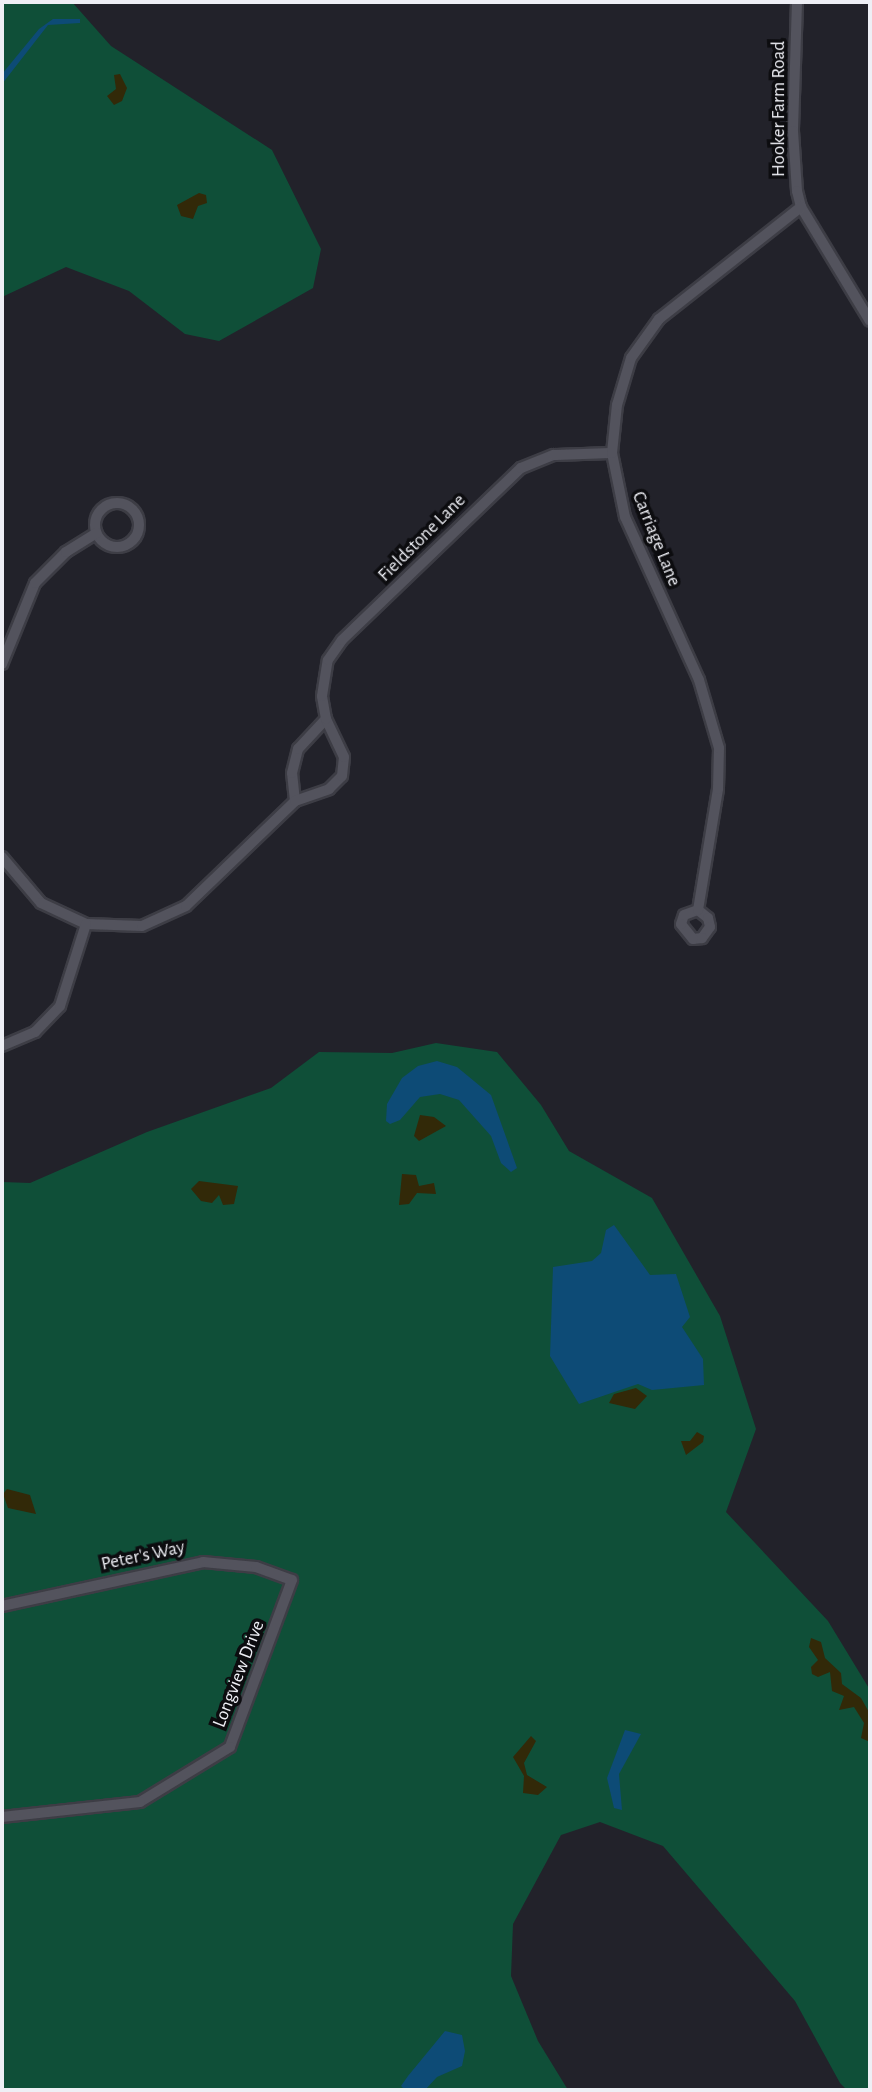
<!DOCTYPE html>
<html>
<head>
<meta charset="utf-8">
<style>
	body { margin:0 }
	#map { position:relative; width:872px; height:2092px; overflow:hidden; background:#22222a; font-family:"Alegreya Sans",sans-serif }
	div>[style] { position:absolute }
	.green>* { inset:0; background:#0f4f38 }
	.sand>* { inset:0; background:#322908 }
	.water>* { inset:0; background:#0d4b76 }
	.roads { filter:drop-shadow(2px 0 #3d3d45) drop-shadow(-2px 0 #3d3d45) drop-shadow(0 2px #3d3d45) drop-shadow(0 -2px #3d3d45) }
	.street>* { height:10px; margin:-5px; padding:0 5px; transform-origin:5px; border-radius:5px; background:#53535d }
	.street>.ring { margin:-5px; padding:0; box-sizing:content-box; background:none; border:10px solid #53535d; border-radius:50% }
	span { translate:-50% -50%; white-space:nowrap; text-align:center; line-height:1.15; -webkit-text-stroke:7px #0c0c0f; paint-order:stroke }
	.street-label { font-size:19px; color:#eeeff5 }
	.frame { position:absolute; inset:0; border:4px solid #eeeff5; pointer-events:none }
</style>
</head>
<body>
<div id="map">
	<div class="green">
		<div style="clip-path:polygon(2px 2px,72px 2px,111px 46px,272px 150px,321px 249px,313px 288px,219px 341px,185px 334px,129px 291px,66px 267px,2px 297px)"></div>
		<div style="clip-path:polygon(436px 1043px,497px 1052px,541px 1105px,569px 1151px,652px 1198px,720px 1316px,756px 1429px,726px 1512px,828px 1621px,870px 1690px,870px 2090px,847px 2090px,840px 2083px,795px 2001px,663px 1846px,600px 1822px,561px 1835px,513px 1924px,511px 1976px,538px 2041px,568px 2090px,2px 2090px,2px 1182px,30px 1183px,147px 1132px,271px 1088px,319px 1052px,392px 1053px)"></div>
	</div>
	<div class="sand">
		<div style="clip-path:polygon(120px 74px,127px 88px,122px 101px,114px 105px,107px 96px,116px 89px,114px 75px)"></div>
		<div style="clip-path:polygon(199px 193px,206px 195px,207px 203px,198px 206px,193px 219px,181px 216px,177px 205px)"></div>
		<div style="clip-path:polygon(420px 1115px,434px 1117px,446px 1126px,419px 1141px,414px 1136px)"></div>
		<div style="clip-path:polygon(402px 1174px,416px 1175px,419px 1186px,434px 1183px,436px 1194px,417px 1193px,409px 1204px,399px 1205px)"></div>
		<div style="clip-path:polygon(199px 1181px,238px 1186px,234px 1204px,223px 1205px,219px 1195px,212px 1203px,201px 1201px,191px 1189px)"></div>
		<div style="clip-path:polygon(636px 1388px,647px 1396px,635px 1409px,609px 1403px,614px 1394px)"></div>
		<div style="clip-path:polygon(697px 1432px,704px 1436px,703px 1442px,686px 1455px,681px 1441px,690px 1441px)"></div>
		<div style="clip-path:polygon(7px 1489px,30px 1495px,36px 1514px,8px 1508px,3px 1494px)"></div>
		<div style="clip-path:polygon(811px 1638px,821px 1642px,825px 1658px,841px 1673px,842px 1684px,861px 1698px,870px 1714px,870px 1742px,861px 1738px,864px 1723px,854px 1707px,839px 1710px,844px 1696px,832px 1691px,830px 1672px,818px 1677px,812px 1674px,811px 1667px,818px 1660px,809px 1647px)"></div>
		<div style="clip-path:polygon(531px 1736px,536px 1741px,524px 1763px,527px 1775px,547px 1787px,538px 1795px,523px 1793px,524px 1776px,513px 1757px)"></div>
	</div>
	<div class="water">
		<div style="clip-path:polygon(53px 19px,80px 19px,80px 23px,48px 25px,2px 84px,2px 74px,39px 29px)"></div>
		<div style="clip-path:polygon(437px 1061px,457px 1067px,491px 1095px,517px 1168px,511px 1172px,501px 1163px,491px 1136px,459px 1100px,440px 1094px,420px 1097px,400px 1120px,390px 1124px,386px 1121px,387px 1104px,402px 1078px,418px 1066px)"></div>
		<div style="clip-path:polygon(614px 1225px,650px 1275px,676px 1274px,690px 1317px,682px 1327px,703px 1359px,704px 1385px,652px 1390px,638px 1384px,579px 1404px,550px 1356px,553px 1267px,592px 1261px,601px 1253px,606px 1230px)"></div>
		<div style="clip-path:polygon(625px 1730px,641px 1734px,619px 1774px,622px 1810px,614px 1808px,607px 1778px)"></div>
		<div style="clip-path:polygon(445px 2031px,462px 2035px,465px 2051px,462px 2066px,437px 2077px,425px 2090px,405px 2090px,401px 2086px,408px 2076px)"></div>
	</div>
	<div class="roads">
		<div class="street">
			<div style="left:797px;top:2px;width:129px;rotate:91.8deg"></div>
			<div style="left:793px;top:131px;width:60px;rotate:86.2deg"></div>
			<div style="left:797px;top:191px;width:16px;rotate:76deg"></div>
			<div style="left:801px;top:207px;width:133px;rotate:58.8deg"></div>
			<div class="ring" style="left:95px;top:503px;width:34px;height:34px"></div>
			<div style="left:2px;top:664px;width:87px;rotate:-67.8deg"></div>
			<div style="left:35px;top:583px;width:44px;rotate:-45deg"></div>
			<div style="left:66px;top:552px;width:36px;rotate:-32deg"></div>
			<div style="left:295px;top:801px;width:28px;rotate:-96deg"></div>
			<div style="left:292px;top:773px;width:25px;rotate:-76deg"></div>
			<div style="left:298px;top:749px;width:41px;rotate:-47deg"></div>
			<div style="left:2px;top:857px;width:60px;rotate:49.7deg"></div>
			<div style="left:41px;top:903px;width:50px;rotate:25deg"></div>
			<div style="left:86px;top:924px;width:56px;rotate:2deg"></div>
			<div style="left:142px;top:926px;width:48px;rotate:-24.4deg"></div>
			<div style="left:186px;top:906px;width:151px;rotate:-43.9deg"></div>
			<div style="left:295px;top:801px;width:36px;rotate:-19deg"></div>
			<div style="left:329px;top:789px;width:18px;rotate:-45deg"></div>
			<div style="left:342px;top:776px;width:19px;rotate:-84deg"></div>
			<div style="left:344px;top:757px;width:42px;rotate:-115.3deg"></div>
			<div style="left:326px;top:719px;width:23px;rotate:-100deg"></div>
			<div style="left:322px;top:696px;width:36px;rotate:-81deg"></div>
			<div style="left:328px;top:660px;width:24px;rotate:-55deg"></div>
			<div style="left:342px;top:640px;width:248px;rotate:-43.9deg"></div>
			<div style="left:521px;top:468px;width:35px;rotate:-22deg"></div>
			<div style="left:554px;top:455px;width:58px;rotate:-2deg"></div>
			<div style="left:698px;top:910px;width:13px;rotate:39deg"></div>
			<div style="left:708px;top:918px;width:9px;rotate:77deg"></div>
			<div style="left:710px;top:927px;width:14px;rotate:126deg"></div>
			<div style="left:702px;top:938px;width:9px;rotate:174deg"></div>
			<div style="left:693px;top:939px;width:19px;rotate:-129deg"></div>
			<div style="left:681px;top:924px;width:9px;rotate:-72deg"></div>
			<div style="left:684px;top:915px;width:15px;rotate:-20deg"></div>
			<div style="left:698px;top:910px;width:123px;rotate:-80.6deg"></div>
			<div style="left:718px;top:789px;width:41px;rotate:-88.6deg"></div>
			<div style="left:719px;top:748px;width:71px;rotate:-106.4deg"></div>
			<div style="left:699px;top:680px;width:179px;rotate:-114.4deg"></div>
			<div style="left:625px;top:517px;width:65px;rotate:-101.5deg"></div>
			<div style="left:612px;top:453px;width:48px;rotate:-84.1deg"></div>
			<div style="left:617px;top:405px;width:49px;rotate:-73.4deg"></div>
			<div style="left:631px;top:358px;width:48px;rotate:-54.3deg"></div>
			<div style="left:659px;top:319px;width:181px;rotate:-38.3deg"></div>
			<div style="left:2px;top:1046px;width:36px;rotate:-23deg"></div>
			<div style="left:35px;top:1032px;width:36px;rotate:-46deg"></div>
			<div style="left:60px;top:1006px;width:86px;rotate:-72.4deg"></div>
			<div style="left:2px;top:1606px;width:206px;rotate:-12.3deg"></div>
			<div style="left:203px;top:1562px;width:53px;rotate:5.4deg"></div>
			<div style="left:256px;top:1567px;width:38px;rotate:20deg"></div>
			<div style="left:292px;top:1580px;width:178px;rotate:110.4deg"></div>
			<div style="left:230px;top:1747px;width:105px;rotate:148.6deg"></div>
			<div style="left:140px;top:1802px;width:139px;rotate:173.8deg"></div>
		</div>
	</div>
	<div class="street-label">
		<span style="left:779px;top:109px;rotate:-90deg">Hooker Farm Road</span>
		<span style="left:422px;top:538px;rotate:-45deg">Fieldstone Lane</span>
		<span style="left:656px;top:539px;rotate:68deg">Carriage Lane</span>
		<span style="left:143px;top:1556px;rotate:-12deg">Peter's Way</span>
		<span style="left:239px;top:1674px;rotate:-69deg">Longview Drive</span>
	</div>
	<div class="frame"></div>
</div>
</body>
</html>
